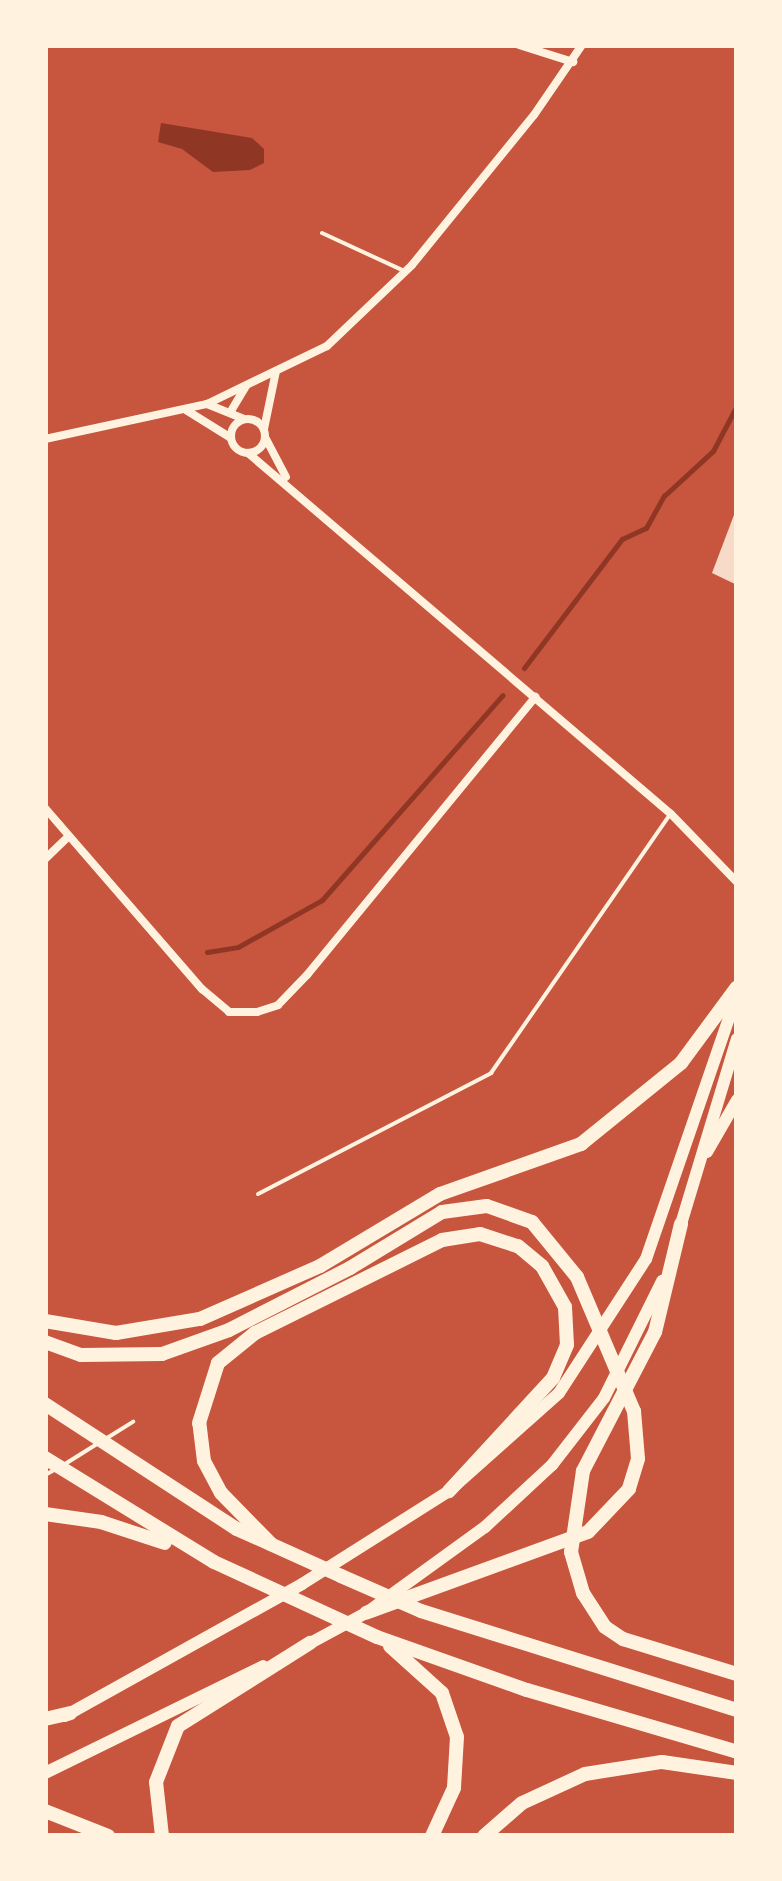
<!DOCTYPE html>
<html>
<head>
<meta charset="utf-8">
<style>
	body { margin:0 }
	#map { position:relative; width:782px; height:1881px; overflow:hidden; background:#c8553d; font-family:Roboto,sans-serif }
	div>[style] { position:absolute }
	.water>* { inset:0; background:#8f3625 }
	.stream>* { height:5px; margin:-2.5px; padding:0 2.5px; transform-origin:2.5px; border-radius:2.5px; background:#8f3625 }
	.building>* { inset:0; background:#f7dbc8 }
	.service>* { height:4px; margin:-2px; padding:0 2px; transform-origin:2px; border-radius:2px; background:#fff3e0 }
	.minor>* { height:8px; margin:-4px; padding:0 4px; transform-origin:4px; border-radius:4px; background:#fff3e0 }
	.minor>.ring { margin:-4px; padding:0; box-sizing:content-box; background:none; border:8px solid #fff3e0; border-radius:50% }
	.primary>* { height:12px; margin:-6px; padding:0 6px; transform-origin:6px; border-radius:6px; background:#fff3e0 }
	.motorway>* { height:14px; margin:-7px; padding:0 7px; transform-origin:7px; border-radius:7px; background:#fff3e0 }
	span { translate:-50% -50%; white-space:nowrap; text-align:center; line-height:1.15; -webkit-text-stroke:8px #fff3e0; paint-order:stroke }
	.frame { position:absolute; inset:0; border:48px solid #fff3e0; pointer-events:none }
</style>
</head>
<body>
<div id="map">
	<div class="water">
		<div style="clip-path:polygon(161px 123px,252px 138px,264px 149px,264px 163px,250px 170px,213px 172px,182px 149px,158px 142px)"></div>
	</div>
	<div class="stream">
		<div style="left:524px;top:668px;width:162px;rotate:-52.8deg"></div>
		<div style="left:622px;top:539px;width:26px;rotate:-25deg"></div>
		<div style="left:646px;top:528px;width:37px;rotate:-61deg"></div>
		<div style="left:664px;top:496px;width:67px;rotate:-42.6deg"></div>
		<div style="left:713px;top:451px;width:52px;rotate:-62.4deg"></div>
		<div style="left:207px;top:952px;width:31px;rotate:-9deg"></div>
		<div style="left:238px;top:947px;width:96px;rotate:-29.2deg"></div>
		<div style="left:322px;top:900px;width:273px;rotate:-48.6deg"></div>
	</div>
	<div class="building">
		<div style="clip-path:polygon(737px 507px,737px 585px,712px 573px)"></div>
	</div>
	<div class="service">
		<div style="left:322px;top:233px;width:88px;rotate:24.8deg"></div>
		<div style="left:258px;top:1194px;width:263px;rotate:-27.4deg"></div>
		<div style="left:491px;top:1073px;width:313px;rotate:-55.3deg"></div>
		<div style="left:107px;top:1438px;width:31px;rotate:-32deg"></div>
		<div style="left:65px;top:1464px;width:40px;rotate:-32deg"></div>
		<div style="left:45px;top:1475px;width:13px;rotate:-29deg"></div>
	</div>
	<div class="minor">
		<div style="left:519px;top:45px;width:57px;rotate:17.5deg"></div>
		<div style="left:207px;top:404px;width:40px;rotate:22deg"></div>
		<div style="left:186px;top:410px;width:53px;rotate:31.9deg"></div>
		<div style="left:231px;top:411px;width:29px;rotate:-59deg"></div>
		<div class="ring" style="left:231px;top:419px;width:26px;height:26px"></div>
		<div style="left:264px;top:429px;width:59px;rotate:-78.3deg"></div>
		<div style="left:265px;top:437px;width:45px;rotate:62.3deg"></div>
		<div style="left:45px;top:439px;width:166px;rotate:-12.2deg"></div>
		<div style="left:207px;top:404px;width:133px;rotate:-25.8deg"></div>
		<div style="left:327px;top:346px;width:117px;rotate:-43.6deg"></div>
		<div style="left:412px;top:265px;width:193px;rotate:-50.9deg"></div>
		<div style="left:534px;top:115px;width:85px;rotate:-55.6deg"></div>
		<div style="left:248px;top:453px;width:556px;rotate:40.48deg"></div>
		<div style="left:671px;top:814px;width:95px;rotate:45.9deg"></div>
		<div style="left:45px;top:808px;width:240px;rotate:49.1deg"></div>
		<div style="left:202px;top:989px;width:35px;rotate:40deg"></div>
		<div style="left:229px;top:1012px;width:28px"></div>
		<div style="left:257px;top:1012px;width:22px;rotate:-18deg"></div>
		<div style="left:278px;top:1005px;width:42px;rotate:-46deg"></div>
		<div style="left:307px;top:975px;width:360px;rotate:-50.6deg"></div>
		<div style="left:45px;top:859px;width:33px;rotate:-44deg"></div>
	</div>
	<div class="primary">
		<div style="left:707px;top:1152px;width:60px;rotate:-60deg"></div>
		<div style="left:678px;top:1234px;width:204px;rotate:-73.2deg"></div>
		<div style="left:303px;top:1647px;width:72px;rotate:-28.4deg"></div>
		<div style="left:366px;top:1613px;width:147px;rotate:-35.9deg"></div>
		<div style="left:485px;top:1527px;width:91px;rotate:-42.8deg"></div>
		<div style="left:552px;top:1465px;width:85px;rotate:-52.2deg"></div>
		<div style="left:604px;top:1398px;width:131px;rotate:-63.6deg"></div>
		<div style="left:65px;top:1716px;width:271px;rotate:-29.1deg"></div>
		<div style="left:302px;top:1584px;width:174px;rotate:-32.3deg"></div>
		<div style="left:449px;top:1491px;width:147px;rotate:-41.7deg"></div>
		<div style="left:559px;top:1393px;width:160px;rotate:-57deg"></div>
		<div style="left:646px;top:1259px;width:279px;rotate:-71deg"></div>
		<div style="left:45px;top:1773px;width:243px;rotate:-26.1deg"></div>
	</div>
	<div class="motorway">
		<div style="left:681px;top:1224px;width:111px;rotate:103.5deg"></div>
		<div style="left:655px;top:1332px;width:157px;rotate:117.4deg"></div>
		<div style="left:583px;top:1471px;width:82px;rotate:98.4deg"></div>
		<div style="left:571px;top:1552px;width:43px;rotate:73.7deg"></div>
		<div style="left:583px;top:1593px;width:40px;rotate:57.1deg"></div>
		<div style="left:605px;top:1627px;width:22px;rotate:34deg"></div>
		<div style="left:623px;top:1639px;width:119px;rotate:17.1deg"></div>
		<div style="left:45px;top:1321px;width:72px;rotate:9.6deg"></div>
		<div style="left:116px;top:1333px;width:85px;rotate:-9.5deg"></div>
		<div style="left:200px;top:1319px;width:131px;rotate:-23.8deg"></div>
		<div style="left:320px;top:1266px;width:140px;rotate:-31deg"></div>
		<div style="left:440px;top:1194px;width:150px;rotate:-19.5deg"></div>
		<div style="left:581px;top:1144px;width:129px;rotate:-39deg"></div>
		<div style="left:681px;top:1063px;width:94px;rotate:-53.6deg"></div>
		<div style="left:45px;top:1342px;width:38px;rotate:20deg"></div>
		<div style="left:81px;top:1355px;width:81px;rotate:-0.7deg"></div>
		<div style="left:162px;top:1354px;width:71px;rotate:-19.7deg"></div>
		<div style="left:229px;top:1330px;width:136px;rotate:-27.1deg"></div>
		<div style="left:350px;top:1268px;width:108px;rotate:-31.3deg"></div>
		<div style="left:442px;top:1212px;width:45px;rotate:-7.6deg"></div>
		<div style="left:487px;top:1206px;width:48px;rotate:19.6deg"></div>
		<div style="left:532px;top:1222px;width:71px;rotate:50.7deg"></div>
		<div style="left:577px;top:1277px;width:146px;rotate:67deg"></div>
		<div style="left:634px;top:1411px;width:48px;rotate:85.2deg"></div>
		<div style="left:638px;top:1459px;width:31px;rotate:107deg"></div>
		<div style="left:629px;top:1489px;width:59px;rotate:133.6deg"></div>
		<div style="left:588px;top:1532px;width:236px;rotate:160deg"></div>
		<div style="left:45px;top:1404px;width:229px;rotate:33.1deg"></div>
		<div style="left:237px;top:1529px;width:114px;rotate:24.3deg"></div>
		<div style="left:341px;top:1576px;width:87px;rotate:23.6deg"></div>
		<div style="left:421px;top:1611px;width:331px;rotate:17.4deg"></div>
		<div style="left:45px;top:1458px;width:198px;rotate:31.6deg"></div>
		<div style="left:214px;top:1562px;width:179px;rotate:24.7deg"></div>
		<div style="left:377px;top:1637px;width:159px;rotate:19.5deg"></div>
		<div style="left:527px;top:1690px;width:219px;rotate:16.4deg"></div>
		<div style="left:45px;top:1514px;width:57px;rotate:8.1deg"></div>
		<div style="left:101px;top:1522px;width:67px;rotate:18.2deg"></div>
		<div style="left:271px;top:1544px;width:71px;rotate:-134.4deg"></div>
		<div style="left:221px;top:1493px;width:36px;rotate:-118deg"></div>
		<div style="left:204px;top:1461px;width:38px;rotate:-97deg"></div>
		<div style="left:199px;top:1423px;width:63px;rotate:-72.4deg"></div>
		<div style="left:218px;top:1363px;width:48px;rotate:-39deg"></div>
		<div style="left:255px;top:1333px;width:209px;rotate:-26.4deg"></div>
		<div style="left:442px;top:1240px;width:38px;rotate:-9deg"></div>
		<div style="left:480px;top:1234px;width:40px;rotate:18deg"></div>
		<div style="left:518px;top:1246px;width:31px;rotate:40deg"></div>
		<div style="left:542px;top:1266px;width:47px;rotate:60.7deg"></div>
		<div style="left:565px;top:1307px;width:38px;rotate:87deg"></div>
		<div style="left:567px;top:1345px;width:36px;rotate:113deg"></div>
		<div style="left:553px;top:1378px;width:154px;rotate:132.6deg"></div>
		<div style="left:390px;top:1646px;width:70px;rotate:42.1deg"></div>
		<div style="left:442px;top:1693px;width:46px;rotate:71.2deg"></div>
		<div style="left:457px;top:1737px;width:51px;rotate:93.4deg"></div>
		<div style="left:454px;top:1788px;width:53px;rotate:114.6deg"></div>
		<div style="left:45px;top:1719px;width:26px;rotate:-13deg"></div>
		<div style="left:45px;top:1811px;width:68px;rotate:21.6deg"></div>
		<div style="left:162px;top:1836px;width:54px;rotate:-96.3deg"></div>
		<div style="left:156px;top:1782px;width:60px;rotate:-68.6deg"></div>
		<div style="left:178px;top:1726px;width:156px;rotate:-32.2deg"></div>
		<div style="left:484px;top:1836px;width:50px;rotate:-41deg"></div>
		<div style="left:522px;top:1803px;width:69px;rotate:-24.7deg"></div>
		<div style="left:585px;top:1774px;width:78px;rotate:-8.9deg"></div>
		<div style="left:662px;top:1762px;width:76px;rotate:8.3deg"></div>
	</div>
	<div class="frame"></div>
</div>
</body>
</html>
